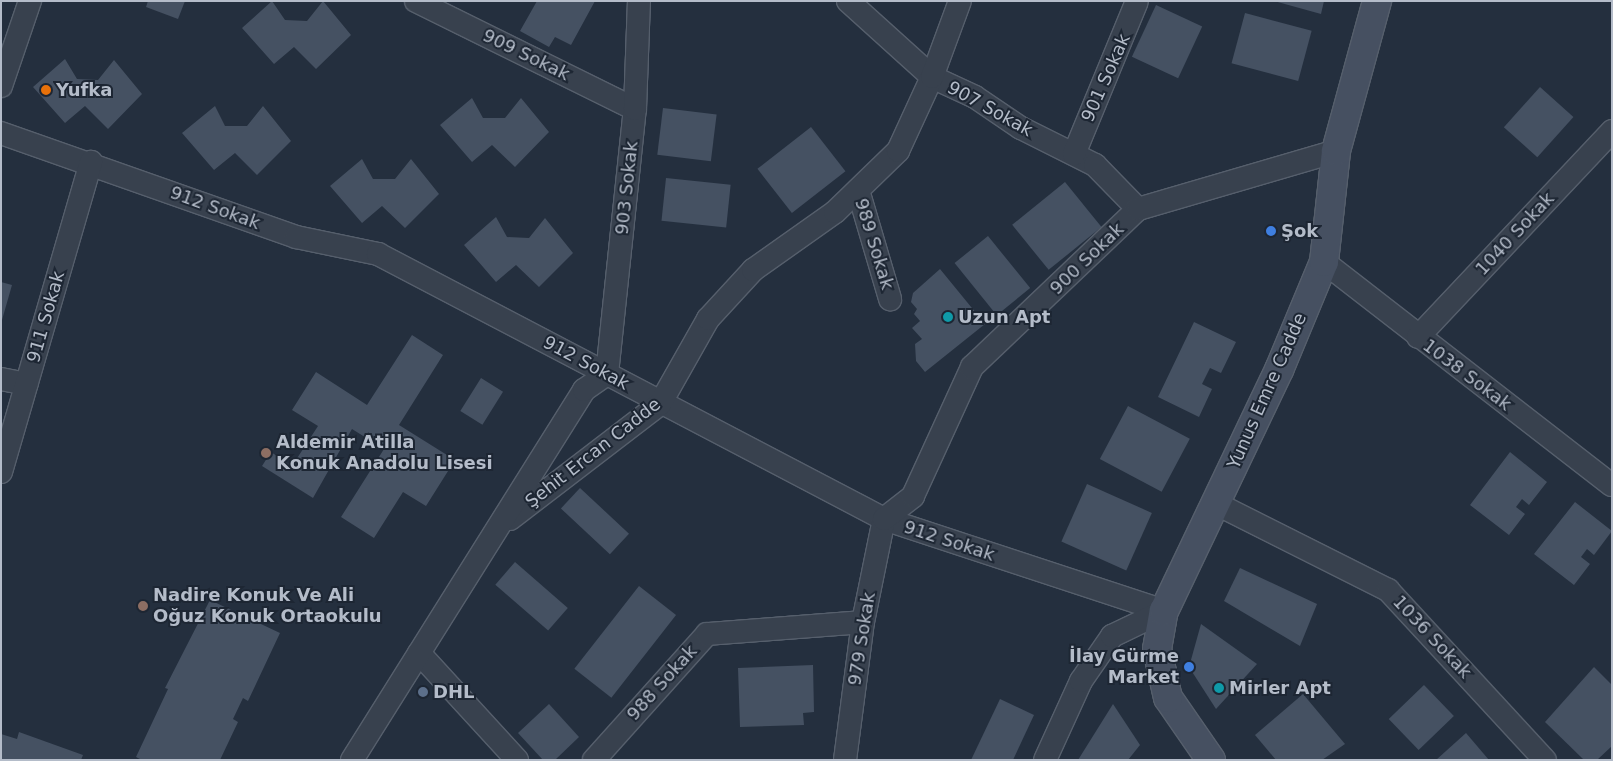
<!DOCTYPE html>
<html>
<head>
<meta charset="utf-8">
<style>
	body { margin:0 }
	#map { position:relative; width:1613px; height:761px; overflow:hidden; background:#242f3e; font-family:"DejaVu Sans",sans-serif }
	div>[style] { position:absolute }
	.building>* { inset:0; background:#455162; transform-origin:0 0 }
	.roads { filter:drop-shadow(1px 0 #565f6c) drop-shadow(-1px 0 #565f6c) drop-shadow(0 1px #565f6c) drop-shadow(0 -1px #565f6c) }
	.street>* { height:22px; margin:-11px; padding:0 11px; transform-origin:11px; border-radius:11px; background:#38414e }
	.secondary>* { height:28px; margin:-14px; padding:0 14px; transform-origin:14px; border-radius:14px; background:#465061 }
	.dots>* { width:14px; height:14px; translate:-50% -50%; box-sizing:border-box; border:2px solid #1d2633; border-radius:50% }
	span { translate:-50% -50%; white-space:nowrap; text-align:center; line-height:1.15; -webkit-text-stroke:4px #1d2633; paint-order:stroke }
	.street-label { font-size:18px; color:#b4bcc9 }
	.poi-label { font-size:18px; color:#b4bcc9; font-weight:700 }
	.left { translate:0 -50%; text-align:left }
	.right { translate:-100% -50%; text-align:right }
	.frame { position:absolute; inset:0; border:2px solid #b4bcc9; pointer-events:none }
</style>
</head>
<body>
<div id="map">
	<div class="building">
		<div style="clip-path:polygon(148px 1px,185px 1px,178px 19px,146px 7px)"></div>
		<div style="clip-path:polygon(272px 1px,285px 20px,307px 21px,323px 1px,351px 35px,316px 69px,294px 47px,274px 64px,242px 28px)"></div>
		<div style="clip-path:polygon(537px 1px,595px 1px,571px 45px,555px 37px,549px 47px,520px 31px)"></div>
		<div style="clip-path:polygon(1274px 1px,1324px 1px,1321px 14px)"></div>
		<div style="left:1156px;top:5px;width:51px;height:57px;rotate:25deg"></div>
		<div style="left:1245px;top:13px;width:69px;height:52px;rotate:15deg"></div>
		<div style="clip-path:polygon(65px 59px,77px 79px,98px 80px,114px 60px,142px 94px,108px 129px,85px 106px,65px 123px,33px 87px)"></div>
		<div style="left:1540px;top:87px;width:45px;height:54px;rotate:42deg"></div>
		<div style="clip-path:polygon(472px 98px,483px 118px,505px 118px,521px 98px,549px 132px,515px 167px,492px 145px,472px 162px,440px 125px)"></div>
		<div style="clip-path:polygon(215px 106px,225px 126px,247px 126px,263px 106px,291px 141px,257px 175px,235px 153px,214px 170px,182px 133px)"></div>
		<div style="left:663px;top:108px;width:54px;height:47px;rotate:7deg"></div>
		<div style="left:811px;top:127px;width:56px;height:68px;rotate:52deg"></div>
		<div style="clip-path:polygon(362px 159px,373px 179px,395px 179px,411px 159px,439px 194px,405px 228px,382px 206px,362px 223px,330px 186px)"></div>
		<div style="left:666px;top:178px;width:65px;height:43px;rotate:6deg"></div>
		<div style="left:1065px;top:182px;width:58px;height:68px;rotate:51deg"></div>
		<div style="clip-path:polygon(496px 217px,507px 237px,529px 238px,545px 218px,573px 253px,539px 287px,516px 265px,496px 282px,464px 245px)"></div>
		<div style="left:988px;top:236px;width:67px;height:43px;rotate:51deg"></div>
		<div style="clip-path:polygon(940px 269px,985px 324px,925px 372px,916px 361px,915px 344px,922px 339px,912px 328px,920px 321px,914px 314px,917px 309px,911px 302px,913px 293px)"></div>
		<div style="clip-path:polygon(1px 282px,12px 285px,2px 320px,1px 320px)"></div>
		<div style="clip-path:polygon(1194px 322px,1236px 342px,1221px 373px,1210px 368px,1202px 384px,1212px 389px,1199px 417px,1158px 397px)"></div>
		<div style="clip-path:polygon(412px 335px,443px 355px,399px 425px,455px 460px,426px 506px,403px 492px,374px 538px,341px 517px,384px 449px,352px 429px,313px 498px,262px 466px,271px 452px,292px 466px,318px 426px,292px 410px,316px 372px,367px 405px)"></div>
		<div style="left:481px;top:378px;width:26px;height:39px;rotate:32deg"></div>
		<div style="left:1128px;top:406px;width:70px;height:60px;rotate:28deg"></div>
		<div style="clip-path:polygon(1510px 452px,1547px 482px,1529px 505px,1522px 499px,1516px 507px,1525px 514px,1509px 535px,1470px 505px)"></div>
		<div style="left:1087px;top:484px;width:71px;height:63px;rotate:24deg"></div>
		<div style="left:580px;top:488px;width:67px;height:28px;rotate:43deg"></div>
		<div style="clip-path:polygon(1575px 502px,1612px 531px,1594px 555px,1587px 549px,1581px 557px,1590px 564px,1574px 585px,1534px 554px)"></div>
		<div style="left:515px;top:562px;width:70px;height:30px;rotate:41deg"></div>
		<div style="clip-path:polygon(1240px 568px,1317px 604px,1300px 646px,1224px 601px)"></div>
		<div style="left:639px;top:586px;width:47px;height:105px;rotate:38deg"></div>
		<div style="clip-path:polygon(210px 600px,280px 633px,248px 701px,243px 698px,233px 719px,238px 722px,220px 760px,142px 760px,136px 757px,168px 689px,165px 688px)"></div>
		<div style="clip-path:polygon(1201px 624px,1257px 664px,1216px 709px,1189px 667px)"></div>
		<div style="clip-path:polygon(813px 665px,814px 712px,803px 713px,804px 725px,740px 727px,738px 668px)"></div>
		<div style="clip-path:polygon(1594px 667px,1612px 685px,1612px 746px,1597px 760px,1584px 760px,1545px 722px)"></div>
		<div style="left:1424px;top:685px;width:43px;height:49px;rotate:46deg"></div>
		<div style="clip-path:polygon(1303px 694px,1345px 744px,1322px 760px,1276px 760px,1255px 735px)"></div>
		<div style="clip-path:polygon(1000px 699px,1034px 715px,1013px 760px,971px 760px)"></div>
		<div style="clip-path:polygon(549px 704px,579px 737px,555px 760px,543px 760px,518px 733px)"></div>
		<div style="clip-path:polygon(1113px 704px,1140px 745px,1128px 760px,1078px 760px)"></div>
		<div style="clip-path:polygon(19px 732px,83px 755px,81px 760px,1px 760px,1px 734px,17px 739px)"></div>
		<div style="clip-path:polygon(1466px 733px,1489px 760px,1436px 760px)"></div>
	</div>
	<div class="roads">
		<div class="street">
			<div style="left:416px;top:1px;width:244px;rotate:26.3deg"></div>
			<div style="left:848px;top:1px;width:113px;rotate:42.1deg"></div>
			<div style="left:932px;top:77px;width:47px;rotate:24.9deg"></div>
			<div style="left:975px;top:97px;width:55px;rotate:34deg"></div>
			<div style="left:1021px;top:128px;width:83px;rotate:26.6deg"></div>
			<div style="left:1095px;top:165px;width:62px;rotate:45.7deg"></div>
			<div style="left:1px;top:86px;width:90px;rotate:-71.2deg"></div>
			<div style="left:1px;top:133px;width:313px;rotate:19.4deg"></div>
			<div style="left:296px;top:237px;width:84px;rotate:11.7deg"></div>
			<div style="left:378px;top:254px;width:571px;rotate:27.64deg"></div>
			<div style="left:884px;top:519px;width:295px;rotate:18.2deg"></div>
			<div style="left:1074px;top:154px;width:165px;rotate:-67.6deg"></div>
			<div style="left:858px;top:190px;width:114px;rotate:73.6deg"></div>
			<div style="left:1324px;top:262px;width:364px;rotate:37.8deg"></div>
			<div style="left:1418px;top:337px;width:283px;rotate:-46.7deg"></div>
			<div style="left:1px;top:379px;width:26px;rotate:11deg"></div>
			<div style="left:1px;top:472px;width:323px;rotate:-73.8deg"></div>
			<div style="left:1215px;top:503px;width:194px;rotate:26.7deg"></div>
			<div style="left:1388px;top:590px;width:231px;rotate:47.3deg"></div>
			<div style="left:510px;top:519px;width:189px;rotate:-37.5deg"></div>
			<div style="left:660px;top:404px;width:98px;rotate:-60.5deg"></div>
			<div style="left:708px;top:319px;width:67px;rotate:-47.4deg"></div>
			<div style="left:753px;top:270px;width:100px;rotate:-35.3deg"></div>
			<div style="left:835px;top:212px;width:88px;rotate:-44.1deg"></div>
			<div style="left:898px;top:151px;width:81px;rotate:-65.3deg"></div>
			<div style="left:932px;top:77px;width:81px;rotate:-69.8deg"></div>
			<div style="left:419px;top:653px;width:145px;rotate:47.5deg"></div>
			<div style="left:352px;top:760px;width:437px;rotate:-57.9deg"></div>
			<div style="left:584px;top:390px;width:28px;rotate:-35deg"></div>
			<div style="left:607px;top:374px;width:266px;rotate:-84deg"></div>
			<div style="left:635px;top:109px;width:108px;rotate:-87.9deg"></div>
			<div style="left:594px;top:760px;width:169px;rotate:-48.1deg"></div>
			<div style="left:707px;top:634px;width:156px;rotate:-4.4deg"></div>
			<div style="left:845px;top:760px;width:139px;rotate:-82.6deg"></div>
			<div style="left:863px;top:622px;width:105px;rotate:-78.5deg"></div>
			<div style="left:884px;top:519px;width:37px;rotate:-38deg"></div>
			<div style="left:913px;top:496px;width:142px;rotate:-65.4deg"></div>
			<div style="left:972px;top:367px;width:229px;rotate:-43.6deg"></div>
			<div style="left:1138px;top:209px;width:206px;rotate:-16.3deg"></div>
			<div style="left:1045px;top:760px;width:87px;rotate:-65.5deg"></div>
			<div style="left:1081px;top:681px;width:55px;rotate:-55.4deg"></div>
			<div style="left:1112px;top:636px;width:58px;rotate:-25.7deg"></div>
		</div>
		<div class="secondary">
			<div style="left:1211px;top:760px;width:75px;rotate:-124.7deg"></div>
			<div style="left:1168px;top:698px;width:50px;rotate:-102.7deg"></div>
			<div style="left:1157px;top:649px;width:39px;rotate:-80deg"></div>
			<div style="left:1164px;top:611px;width:267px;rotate:-64.5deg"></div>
			<div style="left:1279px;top:370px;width:117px;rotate:-67.4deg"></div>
			<div style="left:1324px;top:262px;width:112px;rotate:-83.8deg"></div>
			<div style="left:1336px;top:151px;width:156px;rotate:-74.7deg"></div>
		</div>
	</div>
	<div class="dots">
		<div style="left:46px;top:90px;background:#e8710a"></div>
		<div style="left:1271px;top:231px;background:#3f7fe0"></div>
		<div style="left:948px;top:317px;background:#0f9aa8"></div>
		<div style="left:266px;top:453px;background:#8d6e63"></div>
		<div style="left:143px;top:606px;background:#8d6e63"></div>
		<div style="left:1189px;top:667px;background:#3f7fe0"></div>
		<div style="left:1219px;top:688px;background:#0f9aa8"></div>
		<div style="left:423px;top:692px;background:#5c6f8a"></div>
	</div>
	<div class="street-label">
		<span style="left:526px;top:55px;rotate:26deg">909 Sokak</span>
		<span style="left:1106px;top:78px;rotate:-66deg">901 Sokak</span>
		<span style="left:990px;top:109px;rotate:29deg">907 Sokak</span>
		<span style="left:627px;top:188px;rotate:-84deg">903 Sokak</span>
		<span style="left:215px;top:208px;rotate:20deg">912 Sokak</span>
		<span style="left:1515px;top:234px;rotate:-47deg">1040 Sokak</span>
		<span style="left:874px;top:244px;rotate:73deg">989 Sokak</span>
		<span style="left:1087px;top:259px;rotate:-44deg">900 Sokak</span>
		<span style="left:46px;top:317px;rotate:-74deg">911 Sokak</span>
		<span style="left:586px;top:363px;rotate:28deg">912 Sokak</span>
		<span style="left:1467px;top:375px;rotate:37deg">1038 Sokak</span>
		<span style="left:1267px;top:391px;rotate:-66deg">Yunus Emre Cadde</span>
		<span style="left:593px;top:453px;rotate:-38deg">Şehit Ercan Cadde</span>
		<span style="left:949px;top:541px;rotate:18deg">912 Sokak</span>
		<span style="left:1432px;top:637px;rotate:47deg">1036 Sokak</span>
		<span style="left:862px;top:639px;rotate:-81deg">979 Sokak</span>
		<span style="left:662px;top:683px;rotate:-48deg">988 Sokak</span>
	</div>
	<div class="poi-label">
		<span class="left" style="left:56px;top:90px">Yufka</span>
		<span class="left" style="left:1281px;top:231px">Şok</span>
		<span class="left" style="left:958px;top:317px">Uzun Apt</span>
		<span class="left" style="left:276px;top:453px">Aldemir Atilla<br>Konuk Anadolu Lisesi</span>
		<span class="left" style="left:153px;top:606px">Nadire Konuk Ve Ali<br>Oğuz Konuk Ortaokulu</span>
		<span class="right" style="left:1179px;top:667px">İlay Gürme<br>Market</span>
		<span class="left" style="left:1229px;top:688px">Mirler Apt</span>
		<span class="left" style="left:433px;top:692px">DHL</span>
	</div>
	<div class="frame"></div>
</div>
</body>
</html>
